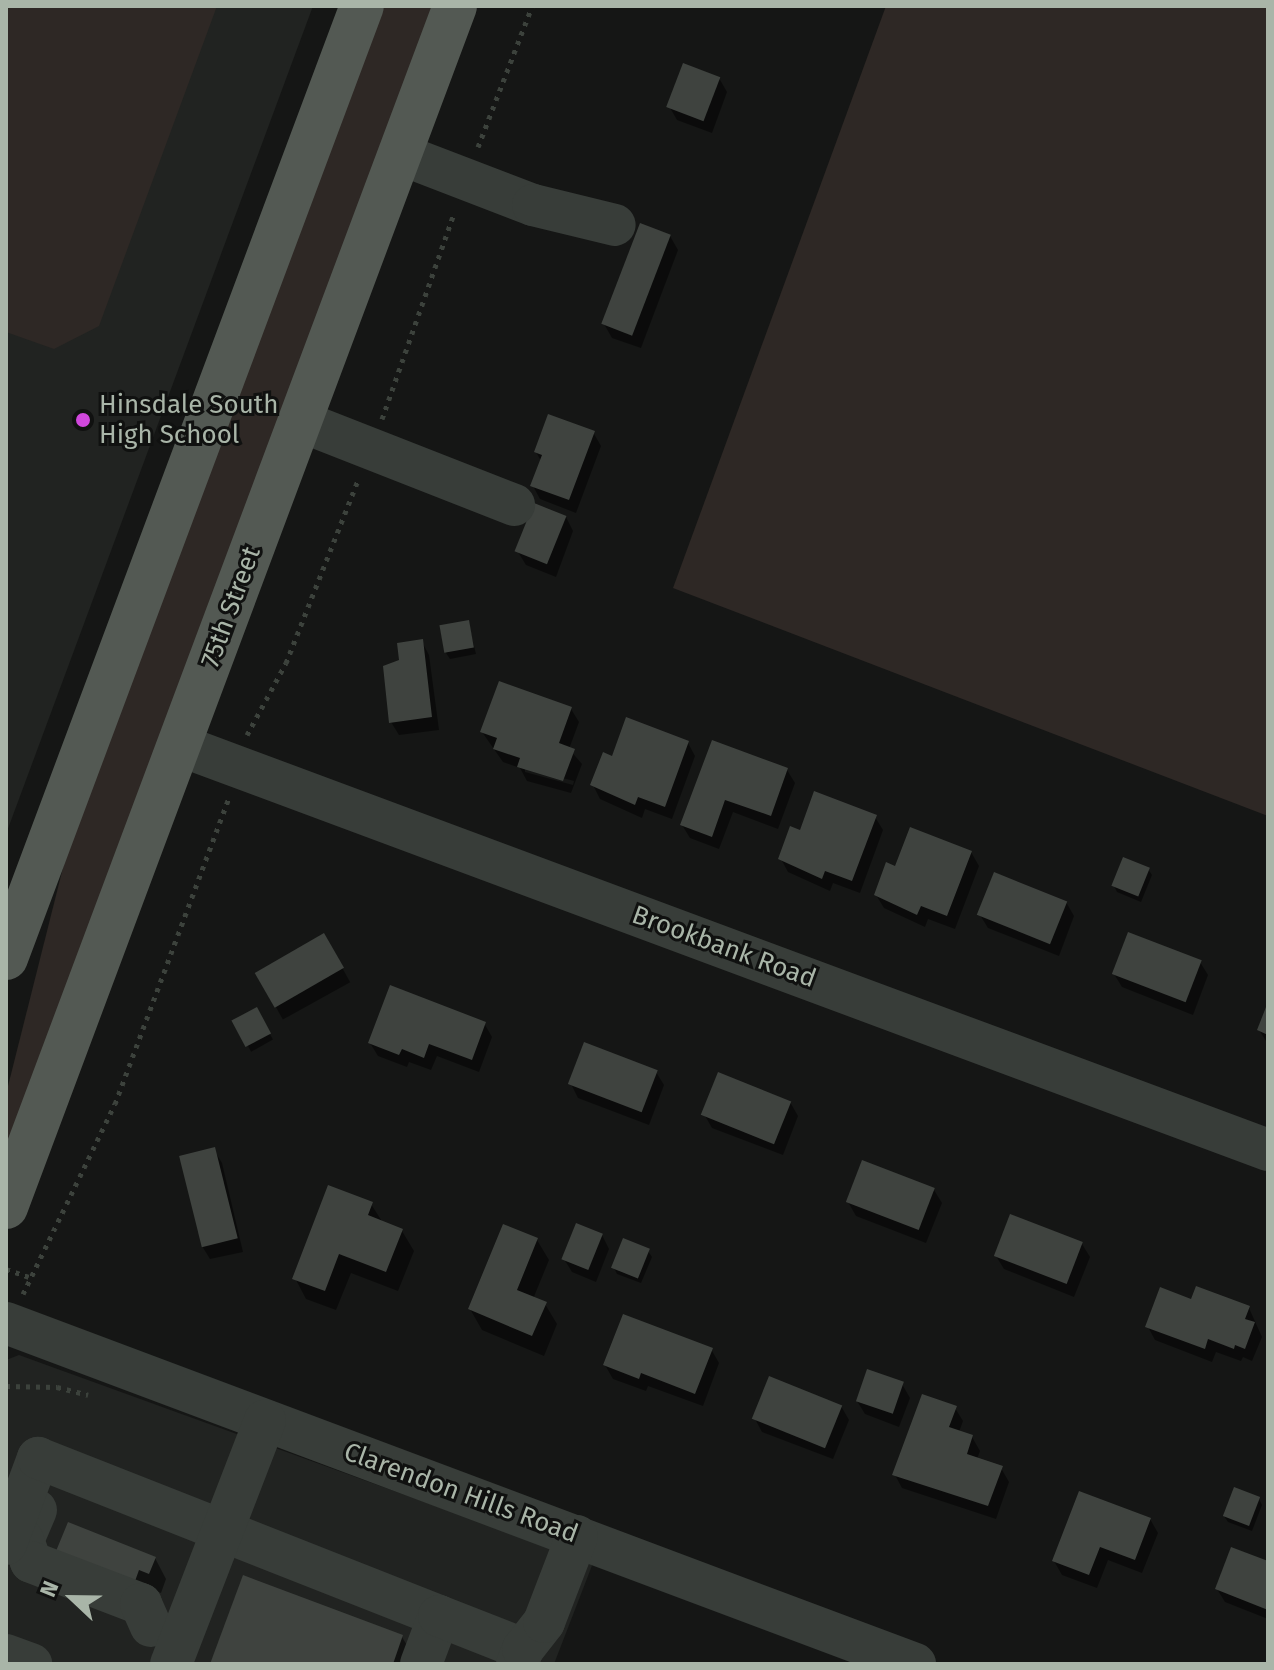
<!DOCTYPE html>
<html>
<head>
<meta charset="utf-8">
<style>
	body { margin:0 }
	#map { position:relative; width:1274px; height:1670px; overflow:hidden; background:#151615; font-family:"Fira Sans",sans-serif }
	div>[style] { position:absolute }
	.built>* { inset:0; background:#212321 }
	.green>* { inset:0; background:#2e2825 }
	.shadow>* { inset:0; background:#0007; transform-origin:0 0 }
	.building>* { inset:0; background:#3f433f; transform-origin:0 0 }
	.path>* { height:5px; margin-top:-2.5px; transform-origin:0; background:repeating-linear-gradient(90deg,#3c423c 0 4px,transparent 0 10px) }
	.minor>* { height:42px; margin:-21px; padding:0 21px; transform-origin:21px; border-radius:21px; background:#383d39 }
	.major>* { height:44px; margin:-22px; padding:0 22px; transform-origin:22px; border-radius:22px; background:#535953 }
	.dots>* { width:22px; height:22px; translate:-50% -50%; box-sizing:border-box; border:4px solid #101110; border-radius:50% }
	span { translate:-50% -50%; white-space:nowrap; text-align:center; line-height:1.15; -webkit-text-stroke:6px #101110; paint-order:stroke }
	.poi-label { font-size:26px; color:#a9b5a8 }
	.left { translate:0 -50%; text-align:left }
	.street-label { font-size:26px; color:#a9b5a8 }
	.frame { position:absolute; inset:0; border:8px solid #a9b5a8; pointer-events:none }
	.north { position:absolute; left:32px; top:1558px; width:80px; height:80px; -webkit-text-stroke:6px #101110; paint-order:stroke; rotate:292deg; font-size:22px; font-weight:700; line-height:32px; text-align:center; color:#a9b5a8 }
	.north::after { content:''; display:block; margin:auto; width:28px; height:36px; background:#a9b5a8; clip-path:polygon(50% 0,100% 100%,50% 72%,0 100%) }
</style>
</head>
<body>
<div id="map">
	<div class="built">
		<div style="clip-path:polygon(6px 6px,313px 6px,6px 834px)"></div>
		<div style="clip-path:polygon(19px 1355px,593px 1563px,554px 1664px,6px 1664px,6px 1360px)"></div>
	</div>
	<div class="green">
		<div style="clip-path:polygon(6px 6px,217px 6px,99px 326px,54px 349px,6px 332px)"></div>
		<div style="clip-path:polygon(381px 6px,438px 6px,6px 1152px,6px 1094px,74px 824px)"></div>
		<div style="clip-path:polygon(886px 6px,1268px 6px,1268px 816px,673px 588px)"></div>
	</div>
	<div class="shadow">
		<div style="clip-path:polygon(719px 78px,727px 92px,712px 133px,677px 120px,669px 106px)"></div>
		<div style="clip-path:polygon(670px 236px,678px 250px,641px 348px,612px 338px,604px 324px)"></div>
		<div style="clip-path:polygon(593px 432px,601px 446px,576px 513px,540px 499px,533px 486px,541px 461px,536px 452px)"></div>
		<div style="clip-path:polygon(566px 517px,573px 531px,556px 577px,526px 565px,518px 552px)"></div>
		<div style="clip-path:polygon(468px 622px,476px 654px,450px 659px,446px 653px)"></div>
		<div style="clip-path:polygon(422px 642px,429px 655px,439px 730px,399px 735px,391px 722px,401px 661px)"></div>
		<div style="clip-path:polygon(evenodd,571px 709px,579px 722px,569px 749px,582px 764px,571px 793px,527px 781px,520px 768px,503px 762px,482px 732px,571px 709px,525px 768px,574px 781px,573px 785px,525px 772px,525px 768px)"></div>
		<div style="clip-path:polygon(713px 742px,787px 770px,795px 783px,778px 829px,733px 812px,719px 849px,690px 838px,682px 825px)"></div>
		<div style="clip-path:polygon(688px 743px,695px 756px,672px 819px,645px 809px,642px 818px,600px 799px,593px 785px,613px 758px)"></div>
		<div style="clip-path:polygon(875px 817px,883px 830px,860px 893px,833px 883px,830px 891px,788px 872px,781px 859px,801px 832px)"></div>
		<div style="clip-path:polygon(971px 852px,979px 866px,955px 929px,928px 919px,925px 927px,884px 908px,876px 895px,896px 868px)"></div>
		<div style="clip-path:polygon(1148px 869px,1152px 875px,1141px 902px,1117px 892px,1114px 886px)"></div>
		<div style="clip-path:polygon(1066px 902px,1074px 916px,1059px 956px,988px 928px,980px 915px)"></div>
		<div style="left:324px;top:935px;width:54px;height:77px;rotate:61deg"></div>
		<div style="clip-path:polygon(1200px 962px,1208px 975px,1193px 1015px,1122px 987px,1114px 974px)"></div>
		<div style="clip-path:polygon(1268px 1007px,1268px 1044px,1259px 1030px)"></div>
		<div style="left:256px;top:1009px;width:35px;height:25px;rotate:61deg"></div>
		<div style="clip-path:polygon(484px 1023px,492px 1037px,479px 1072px,437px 1056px,431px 1070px,409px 1062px,407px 1067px,378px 1056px,370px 1043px)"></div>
		<div style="clip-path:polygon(656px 1072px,664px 1085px,649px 1125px,578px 1098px,571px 1084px)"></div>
		<div style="clip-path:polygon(790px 1102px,798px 1116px,783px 1155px,712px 1128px,704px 1114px)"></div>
		<div style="clip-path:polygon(214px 1150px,222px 1163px,243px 1252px,210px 1259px,202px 1246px)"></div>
		<div style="clip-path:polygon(934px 1190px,942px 1203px,926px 1243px,856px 1216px,848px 1202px)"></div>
		<div style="clip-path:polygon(371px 1204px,383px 1223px,402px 1231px,414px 1251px,398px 1291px,351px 1273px,336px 1310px,306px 1299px,295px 1278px)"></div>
		<div style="clip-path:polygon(602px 1235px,609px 1249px,596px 1282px,572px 1272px,564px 1259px)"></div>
		<div style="clip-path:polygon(537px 1240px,549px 1260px,533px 1299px,545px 1304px,557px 1324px,544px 1356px,482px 1330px,470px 1309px)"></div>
		<div style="clip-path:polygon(1082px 1244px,1090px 1257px,1074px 1297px,1004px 1269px,996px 1256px)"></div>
		<div style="clip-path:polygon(648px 1251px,652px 1257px,641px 1283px,617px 1274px,614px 1268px)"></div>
		<div style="clip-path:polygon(1192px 1301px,1249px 1308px,1262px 1337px,1252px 1361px,1243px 1357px,1241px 1361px,1216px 1352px,1212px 1362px,1155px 1340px,1148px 1327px)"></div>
		<div style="clip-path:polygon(711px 1349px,719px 1363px,703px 1406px,648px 1386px,646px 1391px,613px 1379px,605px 1365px)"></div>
		<div style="clip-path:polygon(902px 1384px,910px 1398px,899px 1427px,865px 1414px,857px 1401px)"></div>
		<div style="clip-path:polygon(841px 1406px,849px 1420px,833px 1459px,762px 1432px,755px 1419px)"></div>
		<div style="clip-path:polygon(955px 1408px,963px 1421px,959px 1432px,972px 1437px,980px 1451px,977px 1459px,1001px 1468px,1009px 1482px,996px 1519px,902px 1488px,895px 1475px)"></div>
		<div style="clip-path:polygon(1259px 1499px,1262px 1505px,1252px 1531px,1228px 1522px,1224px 1516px)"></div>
		<div style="clip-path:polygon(1150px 1519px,1158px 1533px,1142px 1573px,1108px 1560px,1097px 1588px,1062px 1575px,1054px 1561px)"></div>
		<div style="clip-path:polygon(155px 1558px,166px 1579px,161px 1593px,150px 1589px,86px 1589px)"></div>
		<div style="clip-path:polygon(1268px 1563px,1268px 1619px,1225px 1602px,1217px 1589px)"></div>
		<div style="clip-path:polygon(402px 1637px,414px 1657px,411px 1664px,212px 1664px)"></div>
	</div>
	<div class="building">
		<div style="left:683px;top:63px;width:40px;height:47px;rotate:21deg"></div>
		<div style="left:640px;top:223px;width:33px;height:108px;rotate:21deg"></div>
		<div style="clip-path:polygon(548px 414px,595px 431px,569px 500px,530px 486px,542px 455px,534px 452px)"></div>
		<div style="left:534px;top:503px;width:35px;height:52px;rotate:22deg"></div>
		<div style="left:469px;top:620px;width:28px;height:30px;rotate:80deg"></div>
		<div style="clip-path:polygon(423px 639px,432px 717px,389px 723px,383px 666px,399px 660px,397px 643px)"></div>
		<div style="clip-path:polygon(499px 681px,572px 707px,559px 743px,575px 749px,563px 781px,517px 767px,520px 758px,493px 749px,497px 738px,480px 732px)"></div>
		<div style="clip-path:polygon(626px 717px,689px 741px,665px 807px,638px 797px,635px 805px,590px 785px,603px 752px,612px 756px)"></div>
		<div style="clip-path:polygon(712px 740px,788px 768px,771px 816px,725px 800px,712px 837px,680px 825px)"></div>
		<div style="clip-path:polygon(814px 791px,877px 815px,852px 881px,825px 871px,822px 879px,778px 859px,790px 826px,800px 830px)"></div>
		<div style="clip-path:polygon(910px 827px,972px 851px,947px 916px,921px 906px,917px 915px,874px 895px,886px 862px,895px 866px)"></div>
		<div style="left:1123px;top:857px;width:29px;height:31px;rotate:22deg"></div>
		<div style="left:994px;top:872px;width:79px;height:46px;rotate:22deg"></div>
		<div style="left:1128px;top:932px;width:79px;height:45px;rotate:21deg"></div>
		<div style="left:324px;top:933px;width:40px;height:80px;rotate:60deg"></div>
		<div style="clip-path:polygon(390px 985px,486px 1022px,472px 1060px,429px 1044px,424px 1058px,402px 1049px,399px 1055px,368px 1043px)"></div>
		<div style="clip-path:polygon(1268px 1002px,1268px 1035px,1257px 1030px)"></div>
		<div style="left:257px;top:1007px;width:30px;height:29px;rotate:62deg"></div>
		<div style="left:584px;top:1042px;width:79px;height:45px;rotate:21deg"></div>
		<div style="left:718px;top:1072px;width:79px;height:46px;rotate:22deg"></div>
		<div style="left:215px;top:1147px;width:94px;height:37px;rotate:76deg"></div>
		<div style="left:862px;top:1160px;width:78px;height:45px;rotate:21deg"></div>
		<div style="clip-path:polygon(328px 1185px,373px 1202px,368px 1215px,403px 1229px,386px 1272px,339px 1254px,325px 1291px,292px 1279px)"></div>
		<div style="left:1010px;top:1214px;width:78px;height:45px;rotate:21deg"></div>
		<div style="left:576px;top:1223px;width:29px;height:39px;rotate:22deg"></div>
		<div style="clip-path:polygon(503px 1224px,538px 1238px,517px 1290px,547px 1302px,532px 1336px,468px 1309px)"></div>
		<div style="left:623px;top:1238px;width:29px;height:32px;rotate:22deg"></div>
		<div style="clip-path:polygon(1196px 1286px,1250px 1306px,1245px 1319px,1255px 1322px,1245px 1349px,1235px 1345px,1234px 1349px,1208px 1339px,1205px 1349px,1145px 1327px,1160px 1287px,1191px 1299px)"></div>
		<div style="clip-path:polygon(623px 1314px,713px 1348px,695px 1394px,641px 1373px,639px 1379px,603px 1365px)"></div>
		<div style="left:867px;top:1369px;width:39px;height:34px;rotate:19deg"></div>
		<div style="left:769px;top:1376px;width:79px;height:46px;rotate:22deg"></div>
		<div style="clip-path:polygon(922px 1394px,957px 1406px,949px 1427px,973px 1435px,967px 1454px,1003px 1466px,988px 1506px,892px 1475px)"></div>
		<div style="left:1234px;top:1487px;width:28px;height:31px;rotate:21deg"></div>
		<div style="clip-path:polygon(1079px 1491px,1151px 1518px,1135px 1560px,1100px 1547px,1089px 1575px,1052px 1561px)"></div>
		<div style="clip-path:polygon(68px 1522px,156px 1557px,149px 1574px,139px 1570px,134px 1584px,54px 1556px)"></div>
		<div style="clip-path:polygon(1231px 1547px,1268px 1561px,1268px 1610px,1215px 1589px)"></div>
		<div style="clip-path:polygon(243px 1575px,403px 1635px,393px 1664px,210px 1664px)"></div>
	</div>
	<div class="path">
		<div style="left:478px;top:147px;width:151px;rotate:-69deg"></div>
		<div style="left:382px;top:419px;width:218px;rotate:-70.7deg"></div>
		<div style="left:247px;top:735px;width:82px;rotate:-61.6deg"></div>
		<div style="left:286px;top:663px;width:197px;rotate:-68.5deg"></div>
		<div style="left:6px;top:1269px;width:24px;rotate:19deg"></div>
		<div style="left:23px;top:1294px;width:211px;rotate:-64.2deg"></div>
		<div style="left:115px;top:1104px;width:327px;rotate:-69.6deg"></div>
		<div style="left:6px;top:1386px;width:51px;rotate:1.1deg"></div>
		<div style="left:57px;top:1387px;width:32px;rotate:14deg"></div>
	</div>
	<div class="minor">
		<div style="left:400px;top:154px;width:142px;rotate:21deg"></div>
		<div style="left:533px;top:205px;width:84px;rotate:13.7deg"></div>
		<div style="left:300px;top:421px;width:230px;rotate:21.4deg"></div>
		<div style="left:179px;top:745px;width:1162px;rotate:20.4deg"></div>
		<div style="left:6px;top:1323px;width:971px;rotate:20.56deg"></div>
		<div style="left:36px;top:1510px;width:33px;rotate:113deg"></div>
		<div style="left:23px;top:1540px;width:23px;rotate:70deg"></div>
		<div style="left:31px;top:1562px;width:118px;rotate:20.9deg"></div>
		<div style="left:141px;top:1604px;width:24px;rotate:66deg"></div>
		<div style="left:6px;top:1544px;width:92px;rotate:-69.6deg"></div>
		<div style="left:38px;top:1458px;width:431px;rotate:21.5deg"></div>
		<div style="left:6px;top:1655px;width:27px;rotate:20deg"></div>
		<div style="left:171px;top:1664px;width:261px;rotate:-68.9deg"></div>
		<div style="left:421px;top:1664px;width:51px;rotate:-69.4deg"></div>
		<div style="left:439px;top:1616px;width:90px;rotate:21.4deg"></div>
		<div style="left:517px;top:1664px;width:16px;rotate:-68deg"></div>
		<div style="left:523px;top:1649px;width:34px;rotate:-52deg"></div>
		<div style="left:544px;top:1622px;width:92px;rotate:-69deg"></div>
	</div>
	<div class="major">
		<div style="left:6px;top:958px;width:1016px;rotate:-69.5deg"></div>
		<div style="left:6px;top:1207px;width:1282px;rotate:-69.5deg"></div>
	</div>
	<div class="dots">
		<div style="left:83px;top:420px;background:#d047dc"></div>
	</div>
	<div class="poi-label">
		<span class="left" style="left:99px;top:420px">Hinsdale South<br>High School</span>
	</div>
	<div class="street-label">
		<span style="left:231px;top:607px;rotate:-70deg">75th Street</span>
		<span style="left:724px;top:947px;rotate:20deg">Brookbank Road</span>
		<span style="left:461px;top:1493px;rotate:20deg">Clarendon Hills Road</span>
	</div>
	<div class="frame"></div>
	<div class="north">N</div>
</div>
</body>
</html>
